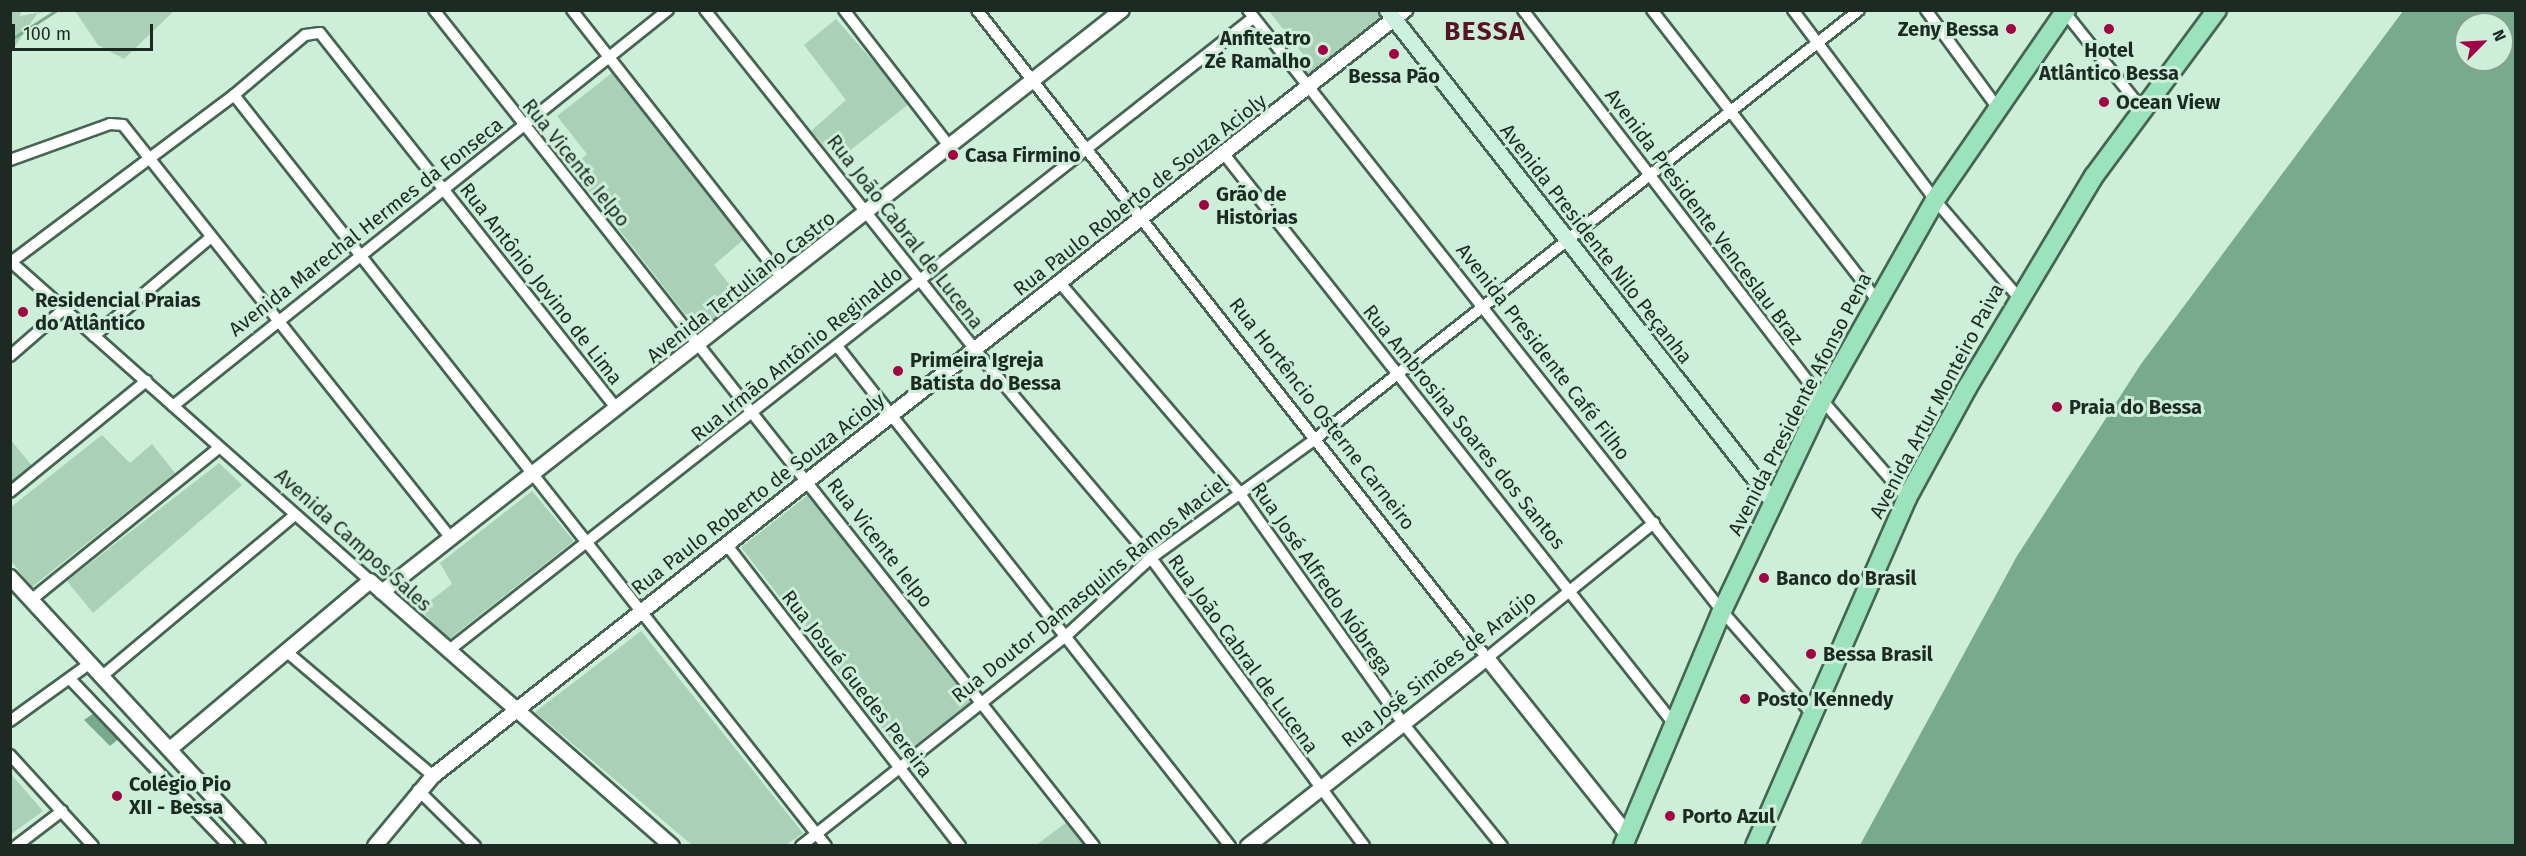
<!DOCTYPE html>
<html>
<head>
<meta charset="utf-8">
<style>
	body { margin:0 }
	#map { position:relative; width:2526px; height:856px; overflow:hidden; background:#cdefda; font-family:"Fira Sans",sans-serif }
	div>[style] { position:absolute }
	.green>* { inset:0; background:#aad0b8; transform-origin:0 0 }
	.water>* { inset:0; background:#78ab8d }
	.stream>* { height:3px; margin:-1.5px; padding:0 1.5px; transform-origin:1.5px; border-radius:1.5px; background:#78ab8d }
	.roads { filter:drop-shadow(2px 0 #466452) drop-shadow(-2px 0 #466452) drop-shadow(0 2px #466452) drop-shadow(0 -2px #466452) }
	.minor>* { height:10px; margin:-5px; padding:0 5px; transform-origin:5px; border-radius:5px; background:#fff }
	.tertiary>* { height:14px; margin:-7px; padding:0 7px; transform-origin:7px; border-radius:7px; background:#fff }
	.secondary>* { height:15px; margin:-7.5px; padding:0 7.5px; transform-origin:7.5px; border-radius:7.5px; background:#ccf1de }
	.primary>* { height:18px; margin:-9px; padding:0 9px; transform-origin:9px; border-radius:9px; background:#9ae3bd }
	.dots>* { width:16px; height:16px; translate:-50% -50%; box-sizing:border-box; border:3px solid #cdefda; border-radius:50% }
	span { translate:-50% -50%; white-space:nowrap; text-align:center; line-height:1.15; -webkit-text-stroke:6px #cdefda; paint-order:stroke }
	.poi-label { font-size:20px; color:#1d2a23; font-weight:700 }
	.right { translate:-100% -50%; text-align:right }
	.left { translate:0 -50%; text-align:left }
	.street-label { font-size:20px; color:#1d2a23 }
	.district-label { font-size:26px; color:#561226; font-weight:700; letter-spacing:1.5px }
	.frame { position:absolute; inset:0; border:12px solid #1d2a23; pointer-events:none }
	.north { position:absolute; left:2454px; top:12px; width:60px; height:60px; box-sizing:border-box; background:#cdefda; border:2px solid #87a091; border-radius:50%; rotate:66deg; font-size:16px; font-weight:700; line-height:24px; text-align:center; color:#1d2a23 }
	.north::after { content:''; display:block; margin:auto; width:21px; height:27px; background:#a10443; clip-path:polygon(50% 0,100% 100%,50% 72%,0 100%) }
	.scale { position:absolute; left:12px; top:24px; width:141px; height:27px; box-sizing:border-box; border:3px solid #1d2a23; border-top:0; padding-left:8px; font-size:18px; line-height:21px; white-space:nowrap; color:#1d2a23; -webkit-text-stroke:4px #cdefda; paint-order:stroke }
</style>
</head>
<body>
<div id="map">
	<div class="green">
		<div style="clip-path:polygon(11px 10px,21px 11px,20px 16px,47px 11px,37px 14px,11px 52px)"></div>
		<div style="clip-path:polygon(75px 11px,174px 11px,124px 59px,98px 45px)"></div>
		<div style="clip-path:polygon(1269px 11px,1378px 11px,1386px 22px,1311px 79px,1299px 63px,1306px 58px)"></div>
		<div style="clip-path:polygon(836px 19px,910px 103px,838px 160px,811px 131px,846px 100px,804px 45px)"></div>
		<div style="clip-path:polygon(612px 73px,743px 240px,714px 265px,740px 298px,699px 332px,571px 168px,587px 154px,557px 116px)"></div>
		<div style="clip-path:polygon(102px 435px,130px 463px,152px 444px,175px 473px,32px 587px,11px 561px,11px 507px)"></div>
		<div style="clip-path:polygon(10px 439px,32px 466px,11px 484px,10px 484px)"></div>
		<div style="clip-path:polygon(219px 463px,242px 485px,93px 613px,67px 581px)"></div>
		<div style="clip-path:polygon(532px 491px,574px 541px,448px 640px,420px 609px,452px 584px,440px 563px)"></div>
		<div style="left:808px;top:495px;width:263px;height:85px;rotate:52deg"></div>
		<div style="clip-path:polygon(641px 631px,803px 833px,786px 845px,692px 845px,535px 712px)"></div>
		<div style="clip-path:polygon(10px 773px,43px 811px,11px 834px,10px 834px)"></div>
		<div style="clip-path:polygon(1068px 821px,1086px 845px,1035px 846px)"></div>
	</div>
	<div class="water">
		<div style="clip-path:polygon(evenodd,2403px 11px,2515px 11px,2515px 845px,1860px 845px,2017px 556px,2141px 364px,2403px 11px,2466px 24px,2502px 24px,2502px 60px,2466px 60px,2466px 24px)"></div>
		<div style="clip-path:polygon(97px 711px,121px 737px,110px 746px,84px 720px)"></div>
	</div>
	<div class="stream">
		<div style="left:10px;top:40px;width:56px;rotate:-32.6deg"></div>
	</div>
	<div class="roads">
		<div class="minor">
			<div style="left:434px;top:10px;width:1065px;rotate:51.71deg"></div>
			<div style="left:572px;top:10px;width:342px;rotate:51.9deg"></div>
			<div style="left:705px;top:10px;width:434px;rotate:51.5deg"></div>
			<div style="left:975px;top:350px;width:272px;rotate:49.8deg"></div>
			<div style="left:1151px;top:558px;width:358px;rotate:53.5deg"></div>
			<div style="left:844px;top:10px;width:173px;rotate:52.3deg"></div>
			<div style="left:977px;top:10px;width:825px;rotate:51.8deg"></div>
			<div style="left:1487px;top:658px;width:215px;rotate:-39deg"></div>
			<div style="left:1248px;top:10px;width:765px;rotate:51.74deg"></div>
			<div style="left:1722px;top:611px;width:138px;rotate:48.8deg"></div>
			<div style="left:1523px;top:10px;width:491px;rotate:52.5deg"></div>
			<div style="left:1822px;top:400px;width:130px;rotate:49.1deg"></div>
			<div style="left:1652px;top:10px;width:366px;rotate:52.2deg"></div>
			<div style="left:1793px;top:10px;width:237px;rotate:53.2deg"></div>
			<div style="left:1935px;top:200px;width:128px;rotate:49.4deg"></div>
			<div style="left:1926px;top:10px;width:120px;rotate:53.8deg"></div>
			<div style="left:2063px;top:10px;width:127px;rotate:51.4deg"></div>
			<div style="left:234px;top:95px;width:956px;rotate:51.75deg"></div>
			<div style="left:1224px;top:154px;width:726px;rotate:51.71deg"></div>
			<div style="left:10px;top:160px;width:106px;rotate:-19.8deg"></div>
			<div style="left:110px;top:124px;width:13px;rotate:4deg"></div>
			<div style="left:123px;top:125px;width:526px;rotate:51.56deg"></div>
			<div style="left:10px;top:261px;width:482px;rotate:41.6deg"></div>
			<div style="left:11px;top:262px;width:279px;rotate:-36.8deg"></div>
			<div style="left:234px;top:95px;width:93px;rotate:-40.2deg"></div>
			<div style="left:305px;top:35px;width:15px;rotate:-8deg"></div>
			<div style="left:320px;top:33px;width:478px;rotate:51.7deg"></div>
			<div style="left:1060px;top:283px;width:274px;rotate:49.4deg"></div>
			<div style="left:1238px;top:491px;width:283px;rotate:54.6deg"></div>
			<div style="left:1402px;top:722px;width:159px;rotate:51.1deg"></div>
			<div style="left:94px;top:336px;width:153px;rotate:-40.2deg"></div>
			<div style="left:837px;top:346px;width:636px;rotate:51.83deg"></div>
			<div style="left:10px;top:356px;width:70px;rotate:-41deg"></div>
			<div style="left:173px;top:406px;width:634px;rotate:-38.66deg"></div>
			<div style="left:10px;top:492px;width:176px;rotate:-39.2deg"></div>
			<div style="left:726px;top:544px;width:382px;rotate:52.2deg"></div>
			<div style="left:31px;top:600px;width:242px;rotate:-39deg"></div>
			<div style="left:448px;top:651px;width:1024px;rotate:-38.18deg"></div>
			<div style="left:287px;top:652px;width:192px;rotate:40.3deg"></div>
			<div style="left:101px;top:677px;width:253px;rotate:-39.9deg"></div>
			<div style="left:70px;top:679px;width:231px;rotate:46.4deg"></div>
			<div style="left:10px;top:721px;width:97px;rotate:-35.8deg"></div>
			<div style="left:10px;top:755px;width:123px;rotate:47.6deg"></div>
			<div style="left:418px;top:790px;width:80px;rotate:44.5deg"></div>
			<div style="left:16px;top:846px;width:58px;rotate:-37.3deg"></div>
			<div style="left:801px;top:846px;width:341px;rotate:-38.4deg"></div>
			<div style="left:1068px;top:634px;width:113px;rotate:-42.5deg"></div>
			<div style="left:1151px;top:558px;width:201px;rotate:-35.9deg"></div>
			<div style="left:1314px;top:440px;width:694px;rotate:-38.27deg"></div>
		</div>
		<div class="tertiary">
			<div style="left:10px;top:577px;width:366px;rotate:47.3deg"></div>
			<div style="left:382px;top:592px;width:941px;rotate:-38.18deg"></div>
			<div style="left:170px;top:749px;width:261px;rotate:-40deg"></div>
			<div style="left:370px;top:581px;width:402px;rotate:41.3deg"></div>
			<div style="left:375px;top:846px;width:91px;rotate:-50.4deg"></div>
			<div style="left:433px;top:776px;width:1238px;rotate:-38.24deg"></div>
			<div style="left:1248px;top:846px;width:304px;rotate:-38.2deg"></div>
			<div style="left:1487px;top:658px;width:225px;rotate:51.5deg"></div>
		</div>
		<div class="secondary">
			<div style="left:1387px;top:10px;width:625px;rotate:51.88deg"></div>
		</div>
		<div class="primary">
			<div style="left:1623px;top:846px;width:255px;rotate:-67.2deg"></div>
			<div style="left:1722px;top:611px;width:233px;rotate:-64.6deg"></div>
			<div style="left:1822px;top:400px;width:230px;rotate:-60.5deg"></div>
			<div style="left:1935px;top:200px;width:231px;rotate:-55.4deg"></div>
			<div style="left:1755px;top:846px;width:380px;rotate:-66.4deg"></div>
			<div style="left:1907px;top:498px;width:125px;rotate:-61.4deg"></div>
			<div style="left:1967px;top:388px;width:247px;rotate:-59.1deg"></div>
			<div style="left:2094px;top:176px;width:207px;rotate:-53.5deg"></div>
		</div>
	</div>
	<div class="dots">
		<div style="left:2011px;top:29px;background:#a10443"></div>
		<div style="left:2109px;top:29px;background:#a10443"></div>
		<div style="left:1323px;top:50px;background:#a10443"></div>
		<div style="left:1394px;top:54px;background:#a10443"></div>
		<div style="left:2104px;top:102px;background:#a10443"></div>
		<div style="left:953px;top:155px;background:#a10443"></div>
		<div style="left:1204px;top:205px;background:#a10443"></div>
		<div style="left:23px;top:312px;background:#a10443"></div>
		<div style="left:898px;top:371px;background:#a10443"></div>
		<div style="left:2057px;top:407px;background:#a10443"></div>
		<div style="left:1764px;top:578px;background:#a10443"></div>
		<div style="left:1811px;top:654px;background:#a10443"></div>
		<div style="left:1745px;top:699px;background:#a10443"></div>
		<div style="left:117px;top:796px;background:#a10443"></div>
		<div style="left:1670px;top:816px;background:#a10443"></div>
	</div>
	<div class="poi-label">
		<span class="right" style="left:1999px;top:29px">Zeny Bessa</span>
		<span class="right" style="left:1311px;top:50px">Anfiteatro<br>Zé Ramalho</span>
		<span style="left:2109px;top:62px">Hotel<br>Atlântico Bessa</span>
		<span style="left:1394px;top:76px">Bessa Pão</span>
		<span class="left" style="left:2116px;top:102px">Ocean View</span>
		<span class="left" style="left:965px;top:155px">Casa Firmino</span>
		<span class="left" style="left:1216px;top:206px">Grão de<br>Historias</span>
		<span class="left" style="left:35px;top:312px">Residencial Praias<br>do Atlântico</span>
		<span class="left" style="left:910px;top:372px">Primeira Igreja<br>Batista do Bessa</span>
		<span class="left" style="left:2069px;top:407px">Praia do Bessa</span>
		<span class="left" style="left:1776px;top:578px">Banco do Brasil</span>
		<span class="left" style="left:1823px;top:654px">Bessa Brasil</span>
		<span class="left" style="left:1757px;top:699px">Posto Kennedy</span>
		<span class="left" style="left:129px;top:796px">Colégio Pio<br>XII - Bessa</span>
		<span class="left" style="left:1682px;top:816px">Porto Azul</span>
	</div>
	<div class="street-label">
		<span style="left:576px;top:163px;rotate:51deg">Rua Vicente Ielpo</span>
		<span style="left:1140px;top:195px;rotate:-38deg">Rua Paulo Roberto de Souza Acioly</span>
		<span style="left:1704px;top:217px;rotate:53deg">Avenida Presidente Venceslau Braz</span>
		<span style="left:366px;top:227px;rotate:-38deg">Avenida Marechal Hermes da Fonseca</span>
		<span style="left:905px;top:232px;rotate:52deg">Rua João Cabral de Lucena</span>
		<span style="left:1596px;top:244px;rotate:52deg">Avenida Presidente Nilo Peçanha</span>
		<span style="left:541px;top:284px;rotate:52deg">Rua Antônio Jovino de Lima</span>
		<span style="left:741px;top:287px;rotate:-38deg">Avenida Tertuliano Castro</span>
		<span style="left:1543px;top:352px;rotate:52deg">Avenida Presidente Café Filho</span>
		<span style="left:797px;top:354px;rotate:-39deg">Rua Irmão Antônio Reginaldo</span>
		<span style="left:1937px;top:401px;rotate:-62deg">Avenida Artur Monteiro Paiva</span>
		<span style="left:1800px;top:404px;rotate:-63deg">Avenida Presidente Afonso Pena</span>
		<span style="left:1322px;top:414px;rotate:52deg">Rua Hortêncio Osterne Carneiro</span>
		<span style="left:1464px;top:427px;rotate:51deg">Rua Ambrosina Soares dos Santos</span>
		<span style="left:758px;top:494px;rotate:-38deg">Rua Paulo Roberto de Souza Acioly</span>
		<span style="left:353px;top:540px;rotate:42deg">Avenida Campos Sales</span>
		<span style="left:880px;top:543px;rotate:52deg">Rua Vicente Ielpo</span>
		<span style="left:1322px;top:579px;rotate:55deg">Rua José Alfredo Nóbrega</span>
		<span style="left:1090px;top:589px;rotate:-39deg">Rua Doutor Damasquins Ramos Maciel</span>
		<span style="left:1243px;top:654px;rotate:54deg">Rua João Cabral de Lucena</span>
		<span style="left:1439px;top:669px;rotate:-38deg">Rua José Simões de Araújo</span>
		<span style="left:857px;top:684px;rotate:52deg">Rua Josué Guedes Pereira</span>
	</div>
	<div class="district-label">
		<span style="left:1485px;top:32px">BESSA</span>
	</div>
	<div class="frame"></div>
	<div class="north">N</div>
	<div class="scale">100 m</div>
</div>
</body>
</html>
